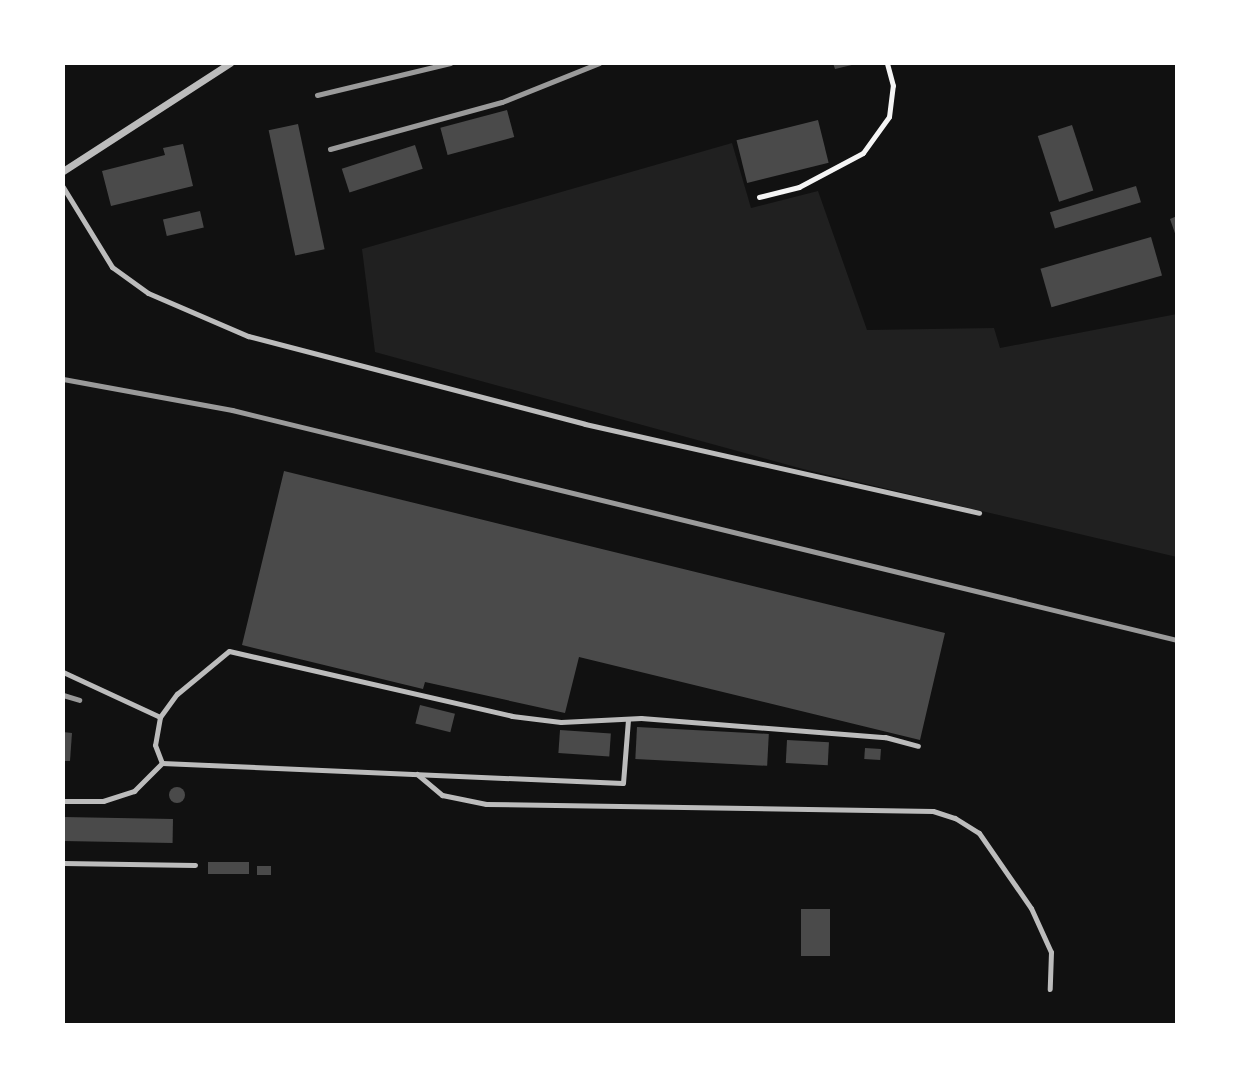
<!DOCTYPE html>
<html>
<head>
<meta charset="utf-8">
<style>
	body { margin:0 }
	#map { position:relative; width:1240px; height:1088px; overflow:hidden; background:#111; font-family:"Zilla Slab",serif }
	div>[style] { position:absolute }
	.green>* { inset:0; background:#202020 }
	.building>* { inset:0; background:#4a4a4a; transform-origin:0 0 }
	.round { border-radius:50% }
	.path>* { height:4.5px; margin:-2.25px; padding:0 2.25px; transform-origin:2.25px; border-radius:2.25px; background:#f5f5f5 }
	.service>* { height:5px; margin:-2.5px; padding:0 2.5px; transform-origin:2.5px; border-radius:2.5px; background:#bcbcbc }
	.minor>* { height:7px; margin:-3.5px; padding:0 3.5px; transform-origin:3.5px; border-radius:3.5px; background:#bcbcbc }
	.rail>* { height:5px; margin:-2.5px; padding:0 2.5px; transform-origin:2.5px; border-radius:2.5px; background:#9a9a9a }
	span { translate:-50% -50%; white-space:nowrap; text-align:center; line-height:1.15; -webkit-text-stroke:5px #fff; paint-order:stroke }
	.frame { position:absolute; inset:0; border:65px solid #fff; pointer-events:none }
</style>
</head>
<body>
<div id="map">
	<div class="green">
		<div style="clip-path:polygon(732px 143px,751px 208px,818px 191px,867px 330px,994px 328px,1000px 348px,1177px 314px,1177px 557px,803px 469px,375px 352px,362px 249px)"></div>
	</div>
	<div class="building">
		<div style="clip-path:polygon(833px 63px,856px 63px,856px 64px,835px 69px)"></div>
		<div style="left:507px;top:110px;width:28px;height:69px;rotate:75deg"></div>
		<div style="left:818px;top:120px;width:44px;height:84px;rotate:76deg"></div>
		<div style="left:298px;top:124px;width:128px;height:30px;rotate:78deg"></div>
		<div style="left:1072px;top:125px;width:69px;height:36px;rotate:72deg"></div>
		<div style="clip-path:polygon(183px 144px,193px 186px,111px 206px,102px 171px,165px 155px,163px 148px)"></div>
		<div style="left:415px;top:145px;width:25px;height:77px;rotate:72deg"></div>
		<div style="left:1136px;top:186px;width:17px;height:90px;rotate:73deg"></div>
		<div style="left:200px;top:211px;width:17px;height:38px;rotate:77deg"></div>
		<div style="clip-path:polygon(1177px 216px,1177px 239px,1170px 219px)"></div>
		<div style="left:1151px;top:237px;width:40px;height:115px;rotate:74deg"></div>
		<div style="clip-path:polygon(284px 471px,945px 633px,920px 740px,579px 657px,565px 713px,425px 682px,423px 689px,242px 645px)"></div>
		<div style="left:420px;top:705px;width:36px;height:19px;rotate:14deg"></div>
		<div style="left:637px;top:727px;width:132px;height:32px;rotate:3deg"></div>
		<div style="left:560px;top:730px;width:51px;height:23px;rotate:4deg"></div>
		<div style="clip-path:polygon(63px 732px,72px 733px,70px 761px,63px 761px)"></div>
		<div style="left:787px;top:740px;width:42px;height:23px;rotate:3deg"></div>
		<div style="left:865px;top:748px;width:16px;height:11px;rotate:4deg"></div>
		<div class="round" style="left:169px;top:787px;width:16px;height:16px"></div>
		<div style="left:63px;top:817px;width:110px;height:24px;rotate:1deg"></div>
		<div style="left:208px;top:862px;width:41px;height:12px"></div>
		<div style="left:257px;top:866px;width:14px;height:9px"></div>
		<div style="left:801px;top:909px;width:29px;height:47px"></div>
	</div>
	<div class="path">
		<div style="left:759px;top:197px;width:41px;rotate:-14deg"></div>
		<div style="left:799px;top:187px;width:72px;rotate:-28deg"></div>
		<div style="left:863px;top:153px;width:44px;rotate:-54.2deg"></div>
		<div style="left:889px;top:117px;width:31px;rotate:-83deg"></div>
		<div style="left:893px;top:86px;width:24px;rotate:-105deg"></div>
	</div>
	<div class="service">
		<div style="left:63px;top:187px;width:94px;rotate:58.5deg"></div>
		<div style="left:112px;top:267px;width:44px;rotate:35.8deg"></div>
		<div style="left:148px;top:293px;width:109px;rotate:23.3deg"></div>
		<div style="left:248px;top:336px;width:348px;rotate:14.6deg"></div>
		<div style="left:585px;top:424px;width:404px;rotate:12.7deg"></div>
		<div style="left:63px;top:672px;width:107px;rotate:24.9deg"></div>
		<div style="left:160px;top:717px;width:28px;rotate:100deg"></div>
		<div style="left:155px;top:745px;width:19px;rotate:69deg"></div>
		<div style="left:162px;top:763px;width:461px;rotate:2.5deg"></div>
		<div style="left:623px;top:783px;width:64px;rotate:-85.5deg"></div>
		<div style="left:160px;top:717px;width:29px;rotate:-54deg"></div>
		<div style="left:177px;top:694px;width:67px;rotate:-39.6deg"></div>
		<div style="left:229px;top:651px;width:290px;rotate:12.9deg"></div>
		<div style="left:512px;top:716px;width:49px;rotate:7deg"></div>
		<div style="left:561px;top:722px;width:80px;rotate:-2.9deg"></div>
		<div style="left:641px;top:718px;width:245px;rotate:4.5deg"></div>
		<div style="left:885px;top:737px;width:34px;rotate:15deg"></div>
		<div style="left:417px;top:774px;width:33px;rotate:40deg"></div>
		<div style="left:442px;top:795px;width:45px;rotate:11.6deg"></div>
		<div style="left:486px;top:804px;width:447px;rotate:0.9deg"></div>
		<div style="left:933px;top:811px;width:23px;rotate:18deg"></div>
		<div style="left:955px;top:818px;width:28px;rotate:32deg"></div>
		<div style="left:979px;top:833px;width:91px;rotate:55.3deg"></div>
		<div style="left:1031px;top:908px;width:48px;rotate:65.6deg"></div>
		<div style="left:1051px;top:952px;width:37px;rotate:92deg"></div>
		<div style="left:63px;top:801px;width:40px"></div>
		<div style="left:103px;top:801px;width:33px;rotate:-18deg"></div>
		<div style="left:134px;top:791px;width:40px;rotate:-45deg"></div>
		<div style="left:63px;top:863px;width:132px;rotate:0.9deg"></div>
	</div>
	<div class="minor">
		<div style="left:63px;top:171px;width:199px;rotate:-32.9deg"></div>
	</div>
	<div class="rail">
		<div style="left:317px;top:95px;width:137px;rotate:-13.5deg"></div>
		<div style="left:330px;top:149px;width:178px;rotate:-15.3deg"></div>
		<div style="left:502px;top:102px;width:105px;rotate:-21.9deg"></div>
		<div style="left:63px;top:379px;width:172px;rotate:10.4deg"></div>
		<div style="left:232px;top:410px;width:973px;rotate:13.68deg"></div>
		<div style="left:63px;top:695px;width:17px;rotate:17deg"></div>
	</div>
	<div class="frame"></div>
</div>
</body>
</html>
